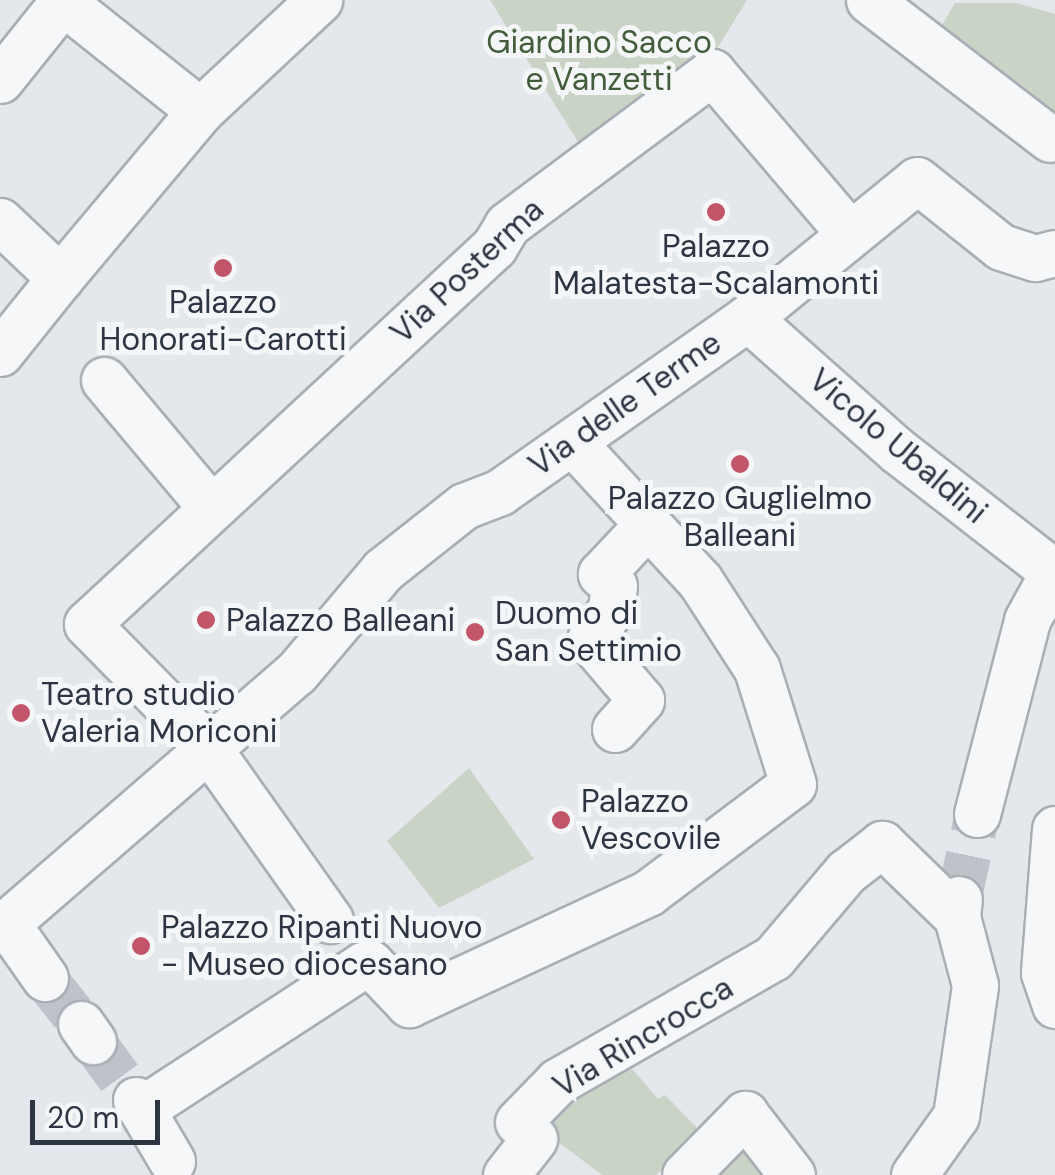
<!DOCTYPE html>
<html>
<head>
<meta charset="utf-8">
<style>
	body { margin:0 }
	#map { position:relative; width:1055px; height:1175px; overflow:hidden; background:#e4e7eb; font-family:"DM Sans",sans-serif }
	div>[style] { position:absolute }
	.green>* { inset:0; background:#cad4c6 }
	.minor-tunnel>* { height:45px; margin-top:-22.5px; transform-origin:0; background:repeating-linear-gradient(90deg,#bfc3c9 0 45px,transparent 0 67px) }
	.roads { filter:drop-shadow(2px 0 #a9aeb5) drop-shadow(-2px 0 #a9aeb5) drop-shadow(0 2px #a9aeb5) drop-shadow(0 -2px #a9aeb5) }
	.minor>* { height:45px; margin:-22.5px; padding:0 22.5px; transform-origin:22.5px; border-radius:22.5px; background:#f6f7f9 }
	.dots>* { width:28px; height:28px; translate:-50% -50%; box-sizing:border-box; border:5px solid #f4f6f8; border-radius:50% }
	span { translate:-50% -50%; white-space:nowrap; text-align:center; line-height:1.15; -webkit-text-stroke:10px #f4f6f8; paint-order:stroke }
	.park-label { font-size:32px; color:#435c3b }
	.poi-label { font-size:32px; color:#2d3542 }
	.left { translate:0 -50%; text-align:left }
	.street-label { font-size:32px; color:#2d3542 }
	.scale { position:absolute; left:30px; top:1100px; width:130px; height:45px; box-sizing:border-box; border:5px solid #2d3542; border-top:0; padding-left:12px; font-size:30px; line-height:35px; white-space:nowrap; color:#2d3542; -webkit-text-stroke:8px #f4f6f8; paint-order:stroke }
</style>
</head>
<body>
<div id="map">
	<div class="green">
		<div style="clip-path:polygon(490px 0,747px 0,715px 52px,583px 150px)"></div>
		<div style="clip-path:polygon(955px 3px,1016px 3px,1055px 14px,1055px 114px,938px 32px)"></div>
		<div style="clip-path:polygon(469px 768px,534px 859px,439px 908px,387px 841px)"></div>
		<div style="clip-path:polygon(621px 1056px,658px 1099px,665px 1095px,702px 1133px,656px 1175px,602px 1175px,533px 1123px)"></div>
		<div style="clip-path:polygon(745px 1131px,775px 1175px,706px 1175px)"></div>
	</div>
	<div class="minor-tunnel">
		<div style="left:959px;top:899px;width:87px;rotate:-78deg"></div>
		<div style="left:45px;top:978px;width:58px;rotate:52deg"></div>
		<div style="left:93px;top:1041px;width:73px;rotate:53.9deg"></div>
	</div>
	<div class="roads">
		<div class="minor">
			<div style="left:869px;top:0;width:228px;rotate:37.5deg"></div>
			<div style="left:63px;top:2px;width:175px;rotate:38.5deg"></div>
			<div style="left:0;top:80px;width:102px;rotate:-51.3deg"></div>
			<div style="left:0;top:221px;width:83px;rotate:43.5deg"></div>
			<div style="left:60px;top:278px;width:96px;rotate:128.7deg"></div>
			<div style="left:60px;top:278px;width:218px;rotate:-50deg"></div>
			<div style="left:200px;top:111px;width:163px;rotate:-43deg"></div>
			<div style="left:748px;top:318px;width:200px;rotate:41.6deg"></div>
			<div style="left:898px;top:451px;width:195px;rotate:37.9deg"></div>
			<div style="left:104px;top:380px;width:163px;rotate:50deg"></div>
			<div style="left:615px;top:729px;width:39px;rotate:-48deg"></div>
			<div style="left:641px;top:700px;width:79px;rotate:-130.4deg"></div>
			<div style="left:590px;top:640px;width:37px;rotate:-56deg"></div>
			<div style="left:611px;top:609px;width:23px;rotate:-83deg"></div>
			<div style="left:614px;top:586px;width:18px;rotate:-137deg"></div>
			<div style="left:601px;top:574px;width:67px;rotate:-46.8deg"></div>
			<div style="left:977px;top:814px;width:200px;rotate:-75.5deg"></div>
			<div style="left:1027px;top:620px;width:58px;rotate:-61.2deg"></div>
			<div style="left:1055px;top:829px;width:144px;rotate:94.4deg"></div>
			<div style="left:1044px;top:973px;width:34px;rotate:71deg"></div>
			<div style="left:330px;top:920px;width:213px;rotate:-125.3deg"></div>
			<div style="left:207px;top:746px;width:171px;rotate:-134.5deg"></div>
			<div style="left:87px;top:624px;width:555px;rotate:-42.81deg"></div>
			<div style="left:494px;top:247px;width:26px;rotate:-59deg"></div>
			<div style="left:507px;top:225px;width:256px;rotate:-36.7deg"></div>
			<div style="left:712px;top:72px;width:213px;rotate:49.6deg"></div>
			<div style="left:7px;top:924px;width:66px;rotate:54.9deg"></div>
			<div style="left:0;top:929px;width:391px;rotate:-40.9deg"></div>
			<div style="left:296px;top:673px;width:135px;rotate:-49.8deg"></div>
			<div style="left:383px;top:570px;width:103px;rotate:-38.3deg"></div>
			<div style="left:464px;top:506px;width:39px;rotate:-21deg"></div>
			<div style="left:500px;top:492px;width:303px;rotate:-35.1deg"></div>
			<div style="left:748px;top:318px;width:218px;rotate:-39.2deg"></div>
			<div style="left:917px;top:180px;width:107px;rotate:38.6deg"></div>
			<div style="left:1001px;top:247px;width:36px;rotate:18deg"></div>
			<div style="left:1035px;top:258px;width:21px;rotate:-14deg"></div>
			<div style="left:81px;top:1024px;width:21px;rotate:55deg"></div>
			<div style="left:136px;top:1100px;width:71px;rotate:59.5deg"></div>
			<div style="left:142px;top:1109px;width:264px;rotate:-33.1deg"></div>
			<div style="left:363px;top:965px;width:7px;rotate:-16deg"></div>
			<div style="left:370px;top:963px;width:57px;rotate:46.4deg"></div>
			<div style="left:409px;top:1004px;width:264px;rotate:-24.9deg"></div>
			<div style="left:648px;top:893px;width:181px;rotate:-36.9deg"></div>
			<div style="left:793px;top:784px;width:121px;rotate:-107.4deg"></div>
			<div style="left:757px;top:669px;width:105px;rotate:-122.9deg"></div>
			<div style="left:700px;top:581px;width:188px;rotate:-132.6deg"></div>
			<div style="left:518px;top:1122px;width:57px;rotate:-45.7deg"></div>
			<div style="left:558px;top:1081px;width:248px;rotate:-29.8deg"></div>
			<div style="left:773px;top:958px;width:113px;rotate:-49.7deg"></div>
			<div style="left:846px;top:872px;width:46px;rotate:-37.9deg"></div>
			<div style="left:882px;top:844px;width:105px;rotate:44.2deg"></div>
			<div style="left:506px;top:1175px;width:46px;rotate:-52.1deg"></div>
			<div style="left:685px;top:1175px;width:86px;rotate:-45.5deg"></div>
			<div style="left:745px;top:1114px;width:77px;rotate:52.4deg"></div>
			<div style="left:914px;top:1175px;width:72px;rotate:-54.6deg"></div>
			<div style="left:956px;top:1116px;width:132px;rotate:-81.7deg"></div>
			<div style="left:975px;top:985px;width:70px;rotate:-104.8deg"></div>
			<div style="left:957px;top:917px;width:18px;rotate:-84deg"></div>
		</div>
	</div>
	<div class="dots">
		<div style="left:716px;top:212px;background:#c3556b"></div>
		<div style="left:223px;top:268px;background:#c3556b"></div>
		<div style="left:740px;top:464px;background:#c3556b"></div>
		<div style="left:206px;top:620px;background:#c3556b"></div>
		<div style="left:475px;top:632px;background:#c3556b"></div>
		<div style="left:21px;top:713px;background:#c3556b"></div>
		<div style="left:561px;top:820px;background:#c3556b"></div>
		<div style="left:141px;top:946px;background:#c3556b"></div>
	</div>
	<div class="park-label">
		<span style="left:599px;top:61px">Giardino Sacco<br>e Vanzetti</span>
	</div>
	<div class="poi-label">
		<span style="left:716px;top:265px">Palazzo<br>Malatesta-Scalamonti</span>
		<span style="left:223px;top:321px">Palazzo<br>Honorati-Carotti</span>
		<span style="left:740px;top:517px">Palazzo Guglielmo<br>Balleani</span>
		<span class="left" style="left:495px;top:632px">Duomo di<br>San Settimio</span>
		<span class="left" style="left:226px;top:620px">Palazzo Balleani</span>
		<span class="left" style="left:41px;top:713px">Teatro studio<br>Valeria Moriconi</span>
		<span class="left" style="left:581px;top:820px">Palazzo<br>Vescovile</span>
		<span class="left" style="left:161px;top:946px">Palazzo Ripanti Nuovo<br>- Museo diocesano</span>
	</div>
	<div class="street-label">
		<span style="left:467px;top:271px;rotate:-43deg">Via Posterma</span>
		<span style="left:625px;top:404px;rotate:-35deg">Via delle Terme</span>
		<span style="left:898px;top:446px;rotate:40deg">Vicolo Ubaldini</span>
		<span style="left:643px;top:1037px;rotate:-31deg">Via Rincrocca</span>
	</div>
	<div class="scale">20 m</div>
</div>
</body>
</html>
